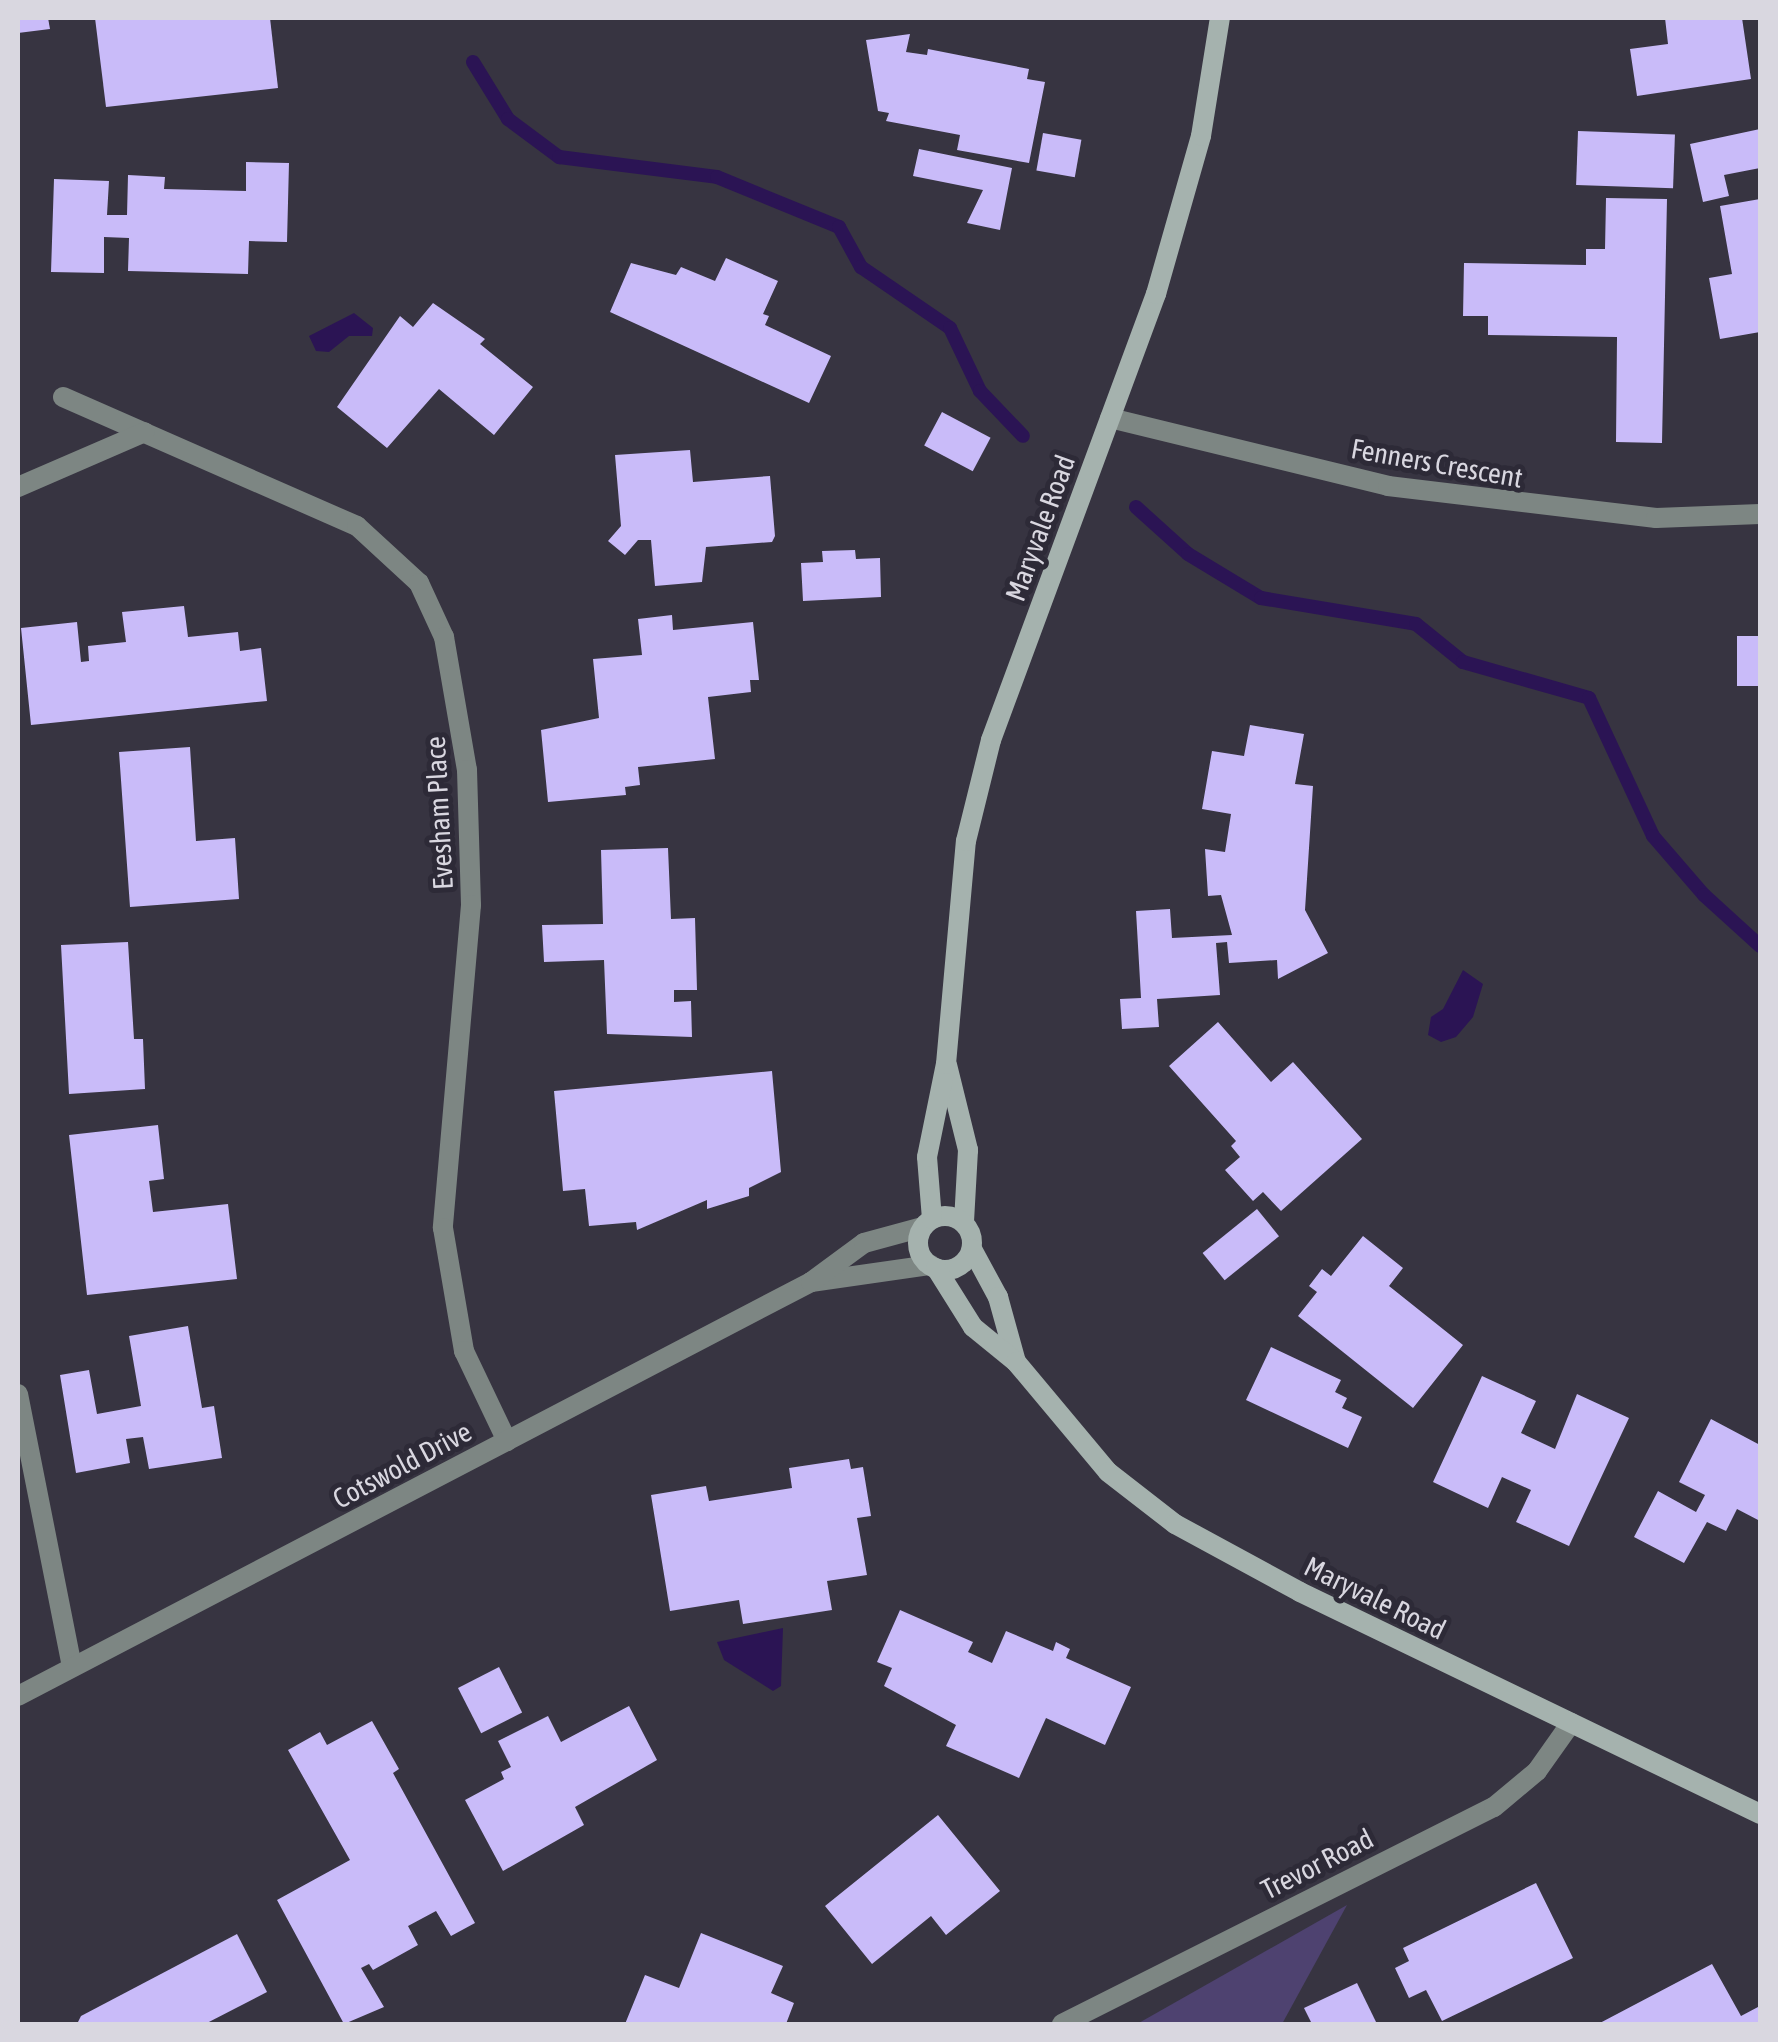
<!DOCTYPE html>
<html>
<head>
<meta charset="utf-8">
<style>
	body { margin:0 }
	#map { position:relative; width:1778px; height:2042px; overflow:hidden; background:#373441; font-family:"Asap Condensed",sans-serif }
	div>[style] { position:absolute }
	.green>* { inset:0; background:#4e4270 }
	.water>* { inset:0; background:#2b1454 }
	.stream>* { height:14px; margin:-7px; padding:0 7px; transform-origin:7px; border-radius:7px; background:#2b1454 }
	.building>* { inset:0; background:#c9bbf9; transform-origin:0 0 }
	.street>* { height:20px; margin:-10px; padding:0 10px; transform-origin:10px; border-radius:10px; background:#7d8683 }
	.secondary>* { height:20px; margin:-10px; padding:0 10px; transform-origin:10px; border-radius:10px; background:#a5b2ae }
	.secondary>.ring { margin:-10px; padding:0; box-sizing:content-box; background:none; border:20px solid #a5b2ae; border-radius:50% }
	span { translate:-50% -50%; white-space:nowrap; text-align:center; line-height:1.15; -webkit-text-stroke:10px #2d2a37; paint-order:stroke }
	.street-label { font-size:28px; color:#d9d7e0 }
	.frame { position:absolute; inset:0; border:20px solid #d9d7e0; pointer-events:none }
</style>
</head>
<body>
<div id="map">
	<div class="green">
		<div style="clip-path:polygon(1347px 1905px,1282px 2024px,1137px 2024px)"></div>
	</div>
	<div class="water">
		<div style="clip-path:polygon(354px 313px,373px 328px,372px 336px,349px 336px,329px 352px,316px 351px,309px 336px)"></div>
		<div style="clip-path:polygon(1463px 970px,1483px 984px,1473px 1017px,1456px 1037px,1441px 1042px,1428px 1035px,1431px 1017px,1443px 1009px)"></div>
		<div style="clip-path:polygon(783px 1628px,781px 1686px,773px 1691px,724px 1660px,717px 1642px)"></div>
	</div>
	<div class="stream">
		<div style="left:473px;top:62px;width:67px;rotate:58.4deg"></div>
		<div style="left:508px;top:119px;width:64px;rotate:36.7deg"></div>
		<div style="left:559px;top:157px;width:159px;rotate:7.2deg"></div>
		<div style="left:717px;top:177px;width:132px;rotate:22.3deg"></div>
		<div style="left:839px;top:227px;width:46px;rotate:61.2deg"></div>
		<div style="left:861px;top:267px;width:108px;rotate:34.4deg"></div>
		<div style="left:950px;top:328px;width:70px;rotate:64.5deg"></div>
		<div style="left:980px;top:391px;width:62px;rotate:46.3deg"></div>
		<div style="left:1136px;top:507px;width:70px;rotate:42.1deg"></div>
		<div style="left:1188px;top:554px;width:85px;rotate:31.1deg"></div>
		<div style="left:1261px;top:598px;width:157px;rotate:9.5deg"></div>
		<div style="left:1416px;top:624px;width:60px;rotate:39deg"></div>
		<div style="left:1463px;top:662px;width:131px;rotate:15.9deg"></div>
		<div style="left:1589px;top:698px;width:152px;rotate:65.1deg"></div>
		<div style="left:1653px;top:836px;width:78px;rotate:49.2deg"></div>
		<div style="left:1704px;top:895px;width:76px;rotate:42.3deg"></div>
	</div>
	<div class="building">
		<div style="clip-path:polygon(18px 18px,48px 18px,50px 29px,18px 33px)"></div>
		<div style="clip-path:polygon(95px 18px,270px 18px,278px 88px,106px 107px)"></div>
		<div style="clip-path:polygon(1665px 18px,1742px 18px,1751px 79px,1637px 96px,1630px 49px,1668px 44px)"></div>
		<div style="clip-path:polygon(910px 34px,906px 52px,927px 55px,928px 49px,1029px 69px,1027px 79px,1045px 82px,1029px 163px,957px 150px,960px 135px,886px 121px,889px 113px,878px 111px,866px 40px)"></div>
		<div style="clip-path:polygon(1760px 129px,1760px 168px,1724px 175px,1729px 196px,1703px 202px,1690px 144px)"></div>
		<div style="left:1578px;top:131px;width:97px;height:54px;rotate:2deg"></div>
		<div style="left:1043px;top:133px;width:39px;height:38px;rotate:10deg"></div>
		<div style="clip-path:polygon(919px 149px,1012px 168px,1000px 230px,967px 223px,983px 190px,913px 176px)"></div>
		<div style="clip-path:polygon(246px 162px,289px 163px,287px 242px,249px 241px,248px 274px,128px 271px,129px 238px,104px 237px,104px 273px,51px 272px,54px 179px,109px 181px,107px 215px,127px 215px,128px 175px,165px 177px,164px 189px,246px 191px)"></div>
		<div style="clip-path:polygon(1606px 198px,1667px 199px,1662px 443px,1616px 442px,1617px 337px,1488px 335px,1488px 316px,1463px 316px,1464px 263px,1586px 265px,1586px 249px,1605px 249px)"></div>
		<div style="clip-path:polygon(1760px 199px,1760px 332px,1720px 339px,1709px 278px,1732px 274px,1720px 206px)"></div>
		<div style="clip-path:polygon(726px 258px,778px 281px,763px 314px,769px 316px,765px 325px,831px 356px,809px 403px,610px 312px,631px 263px,676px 275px,681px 267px,715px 281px)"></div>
		<div style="clip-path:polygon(433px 303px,485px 339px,480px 344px,533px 387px,494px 435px,439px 389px,387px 448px,337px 407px,400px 316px,413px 327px)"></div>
		<div style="left:942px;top:412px;width:55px;height:38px;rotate:28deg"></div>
		<div style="clip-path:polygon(690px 450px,693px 482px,770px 476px,775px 536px,772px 542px,706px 547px,702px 582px,655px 586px,651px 540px,638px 540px,625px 555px,608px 541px,621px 526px,615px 455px)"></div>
		<div style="clip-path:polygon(855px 550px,856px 559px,880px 558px,881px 597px,803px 601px,801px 563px,823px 562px,822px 551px)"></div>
		<div style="clip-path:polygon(184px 606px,188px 637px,238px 632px,240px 651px,261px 648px,267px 701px,31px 725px,21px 628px,77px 622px,81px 662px,89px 661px,88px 646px,126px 642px,122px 612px)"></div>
		<div style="clip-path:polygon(672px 615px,673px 630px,753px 622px,759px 680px,750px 680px,751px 692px,708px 697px,715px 759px,638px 767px,640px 785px,625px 787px,626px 795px,548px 802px,541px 730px,599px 718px,593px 659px,642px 655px,638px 619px)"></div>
		<div style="left:1760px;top:636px;width:50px;height:23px;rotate:90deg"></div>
		<div style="clip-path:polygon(1250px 725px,1304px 734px,1295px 784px,1313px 786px,1305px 910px,1328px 953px,1278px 979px,1277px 960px,1229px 963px,1227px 942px,1216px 943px,1220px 995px,1157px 999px,1159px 1027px,1122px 1029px,1120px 999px,1141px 998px,1136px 911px,1170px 909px,1172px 938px,1232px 935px,1221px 895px,1208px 896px,1205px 849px,1225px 852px,1231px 814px,1202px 809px,1212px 751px,1244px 756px)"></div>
		<div style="clip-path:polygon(190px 747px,196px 841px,235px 838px,239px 899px,130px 907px,119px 752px)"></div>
		<div style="clip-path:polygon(668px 848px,671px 919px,695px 918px,697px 990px,674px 990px,674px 1002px,691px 1001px,692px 1037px,607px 1034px,604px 960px,544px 962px,542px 925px,603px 924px,601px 850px)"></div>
		<div style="clip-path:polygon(128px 942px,134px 1039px,143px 1039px,145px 1089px,69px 1094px,61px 945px)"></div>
		<div style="clip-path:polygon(1218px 1022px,1271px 1082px,1293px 1062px,1362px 1139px,1281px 1211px,1263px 1192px,1253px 1201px,1225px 1170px,1240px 1157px,1231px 1146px,1236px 1141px,1169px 1066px)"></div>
		<div style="clip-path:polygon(772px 1071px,781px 1172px,749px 1188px,749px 1196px,707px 1209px,707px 1200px,637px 1230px,636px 1222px,589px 1226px,585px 1189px,563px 1191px,554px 1091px)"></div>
		<div style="clip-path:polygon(158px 1125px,164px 1179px,149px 1181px,153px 1212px,228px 1204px,237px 1279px,87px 1295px,69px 1135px)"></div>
		<div style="left:1257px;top:1209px;width:35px;height:70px;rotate:51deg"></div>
		<div style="clip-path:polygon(1363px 1236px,1403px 1268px,1389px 1286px,1463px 1345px,1413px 1408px,1298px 1316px,1317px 1292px,1309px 1286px,1322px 1269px,1331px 1276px)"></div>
		<div style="clip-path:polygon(188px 1326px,202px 1408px,214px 1406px,222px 1458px,149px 1469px,143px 1437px,126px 1439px,130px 1463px,76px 1473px,60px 1375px,89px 1370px,97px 1414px,141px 1406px,129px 1336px)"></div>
		<div style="clip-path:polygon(1271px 1347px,1341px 1380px,1335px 1392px,1347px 1398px,1342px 1408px,1362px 1417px,1348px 1448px,1246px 1400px)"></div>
		<div style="clip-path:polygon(1482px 1376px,1536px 1401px,1521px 1433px,1555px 1449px,1577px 1394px,1629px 1418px,1569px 1546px,1516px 1522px,1531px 1490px,1502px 1477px,1488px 1508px,1433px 1482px)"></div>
		<div style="clip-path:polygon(1711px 1419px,1760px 1445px,1760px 1521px,1737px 1509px,1726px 1531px,1707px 1522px,1684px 1563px,1634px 1537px,1658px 1491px,1696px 1512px,1705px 1495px,1679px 1482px)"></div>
		<div style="clip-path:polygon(849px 1459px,851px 1469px,863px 1467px,871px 1516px,857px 1518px,867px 1575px,827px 1581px,832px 1610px,743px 1624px,739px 1600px,670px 1611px,651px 1495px,706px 1486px,709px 1501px,792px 1488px,789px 1468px)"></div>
		<div style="clip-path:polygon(900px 1610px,973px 1642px,968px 1652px,992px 1663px,1006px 1631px,1053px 1651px,1056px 1642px,1070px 1649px,1066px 1658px,1131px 1687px,1105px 1745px,1046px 1718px,1019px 1778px,946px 1746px,956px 1725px,884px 1686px,892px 1668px,877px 1662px)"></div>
		<div style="left:499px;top:1667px;width:51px;height:46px;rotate:63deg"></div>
		<div style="clip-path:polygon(629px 1706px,657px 1760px,575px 1807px,584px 1825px,503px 1871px,465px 1800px,504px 1779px,501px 1772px,511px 1767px,498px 1741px,548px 1716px,561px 1742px)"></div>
		<div style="clip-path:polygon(372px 1721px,399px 1769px,393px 1773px,475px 1923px,451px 1936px,436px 1911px,408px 1926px,418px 1945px,373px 1970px,369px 1964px,361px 1968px,384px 2007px,344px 2024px,277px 1900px,350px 1860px,288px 1750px,320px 1732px,327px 1745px)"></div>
		<div style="clip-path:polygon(938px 1815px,1000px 1891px,946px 1935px,931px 1916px,872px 1964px,825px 1906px)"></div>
		<div style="clip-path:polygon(1536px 1883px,1573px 1958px,1442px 2021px,1426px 1990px,1409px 1998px,1395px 1968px,1409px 1961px,1403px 1948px)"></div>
		<div style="clip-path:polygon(701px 1933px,783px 1966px,771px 1993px,794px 2003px,786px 2024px,625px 2024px,645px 1975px,679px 1988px)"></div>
		<div style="clip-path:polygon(237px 1934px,267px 1992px,205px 2024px,77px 2024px,81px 2016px)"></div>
		<div style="clip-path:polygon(1712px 1964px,1741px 2016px,1758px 2007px,1760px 2024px,1598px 2024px)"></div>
		<div style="clip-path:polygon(1357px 1983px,1377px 2024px,1312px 2024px,1304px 2008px)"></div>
	</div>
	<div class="street">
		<div style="left:63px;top:397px;width:321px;rotate:23.7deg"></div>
		<div style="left:357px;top:526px;width:84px;rotate:42.6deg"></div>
		<div style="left:419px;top:583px;width:60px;rotate:65.2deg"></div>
		<div style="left:444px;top:637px;width:135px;rotate:80.2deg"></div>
		<div style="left:467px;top:770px;width:135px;rotate:88.3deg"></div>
		<div style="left:471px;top:905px;width:324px;rotate:95deg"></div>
		<div style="left:443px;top:1228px;width:125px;rotate:80.3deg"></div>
		<div style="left:464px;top:1351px;width:100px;rotate:64.5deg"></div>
		<div style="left:1110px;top:418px;width:286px;rotate:13.7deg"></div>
		<div style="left:1388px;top:486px;width:270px;rotate:6.8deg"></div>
		<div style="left:1656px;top:518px;width:104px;rotate:-2.2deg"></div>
		<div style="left:18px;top:487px;width:138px;rotate:-23.4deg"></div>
		<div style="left:811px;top:1282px;width:121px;rotate:-8.1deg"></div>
		<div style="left:18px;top:1394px;width:278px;rotate:78.8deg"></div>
		<div style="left:18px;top:1696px;width:895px;rotate:-27.57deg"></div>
		<div style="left:811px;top:1282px;width:66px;rotate:-36.3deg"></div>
		<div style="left:864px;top:1243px;width:61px;rotate:-15.2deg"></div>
		<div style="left:1062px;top:2024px;width:483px;rotate:-26.7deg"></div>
		<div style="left:1494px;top:1807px;width:56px;rotate:-39.9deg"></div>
		<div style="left:1537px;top:1771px;width:59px;rotate:-54.7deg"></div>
	</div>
	<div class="secondary">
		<div style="left:947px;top:1065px;width:88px;rotate:76.1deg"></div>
		<div style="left:968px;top:1150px;width:72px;rotate:93.2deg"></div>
		<div class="ring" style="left:918px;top:1216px;width:34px;height:34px"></div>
		<div style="left:932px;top:1219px;width:62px;rotate:-94.6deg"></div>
		<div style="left:927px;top:1157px;width:95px;rotate:-78.5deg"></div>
		<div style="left:946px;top:1064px;width:224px;rotate:-84.9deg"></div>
		<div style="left:966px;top:841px;width:104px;rotate:-76.1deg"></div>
		<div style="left:991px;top:740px;width:476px;rotate:-69.7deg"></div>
		<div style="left:1156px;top:294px;width:164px;rotate:-74.1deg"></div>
		<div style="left:1201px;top:136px;width:120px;rotate:-80.9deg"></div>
		<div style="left:972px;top:1249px;width:55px;rotate:61.6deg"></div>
		<div style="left:998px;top:1297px;width:67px;rotate:74.5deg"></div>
		<div style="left:936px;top:1268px;width:70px;rotate:57.9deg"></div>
		<div style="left:973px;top:1327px;width:55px;rotate:39.1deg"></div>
		<div style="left:1016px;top:1362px;width:143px;rotate:50.1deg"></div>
		<div style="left:1108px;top:1472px;width:85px;rotate:37.8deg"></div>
		<div style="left:1175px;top:1524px;width:142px;rotate:28.5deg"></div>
		<div style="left:1300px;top:1592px;width:511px;rotate:25.76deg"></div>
	</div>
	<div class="street-label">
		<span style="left:1437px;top:463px;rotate:10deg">Fenners Crescent</span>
		<span style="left:1040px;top:528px;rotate:-70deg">Maryvale Road</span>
		<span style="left:439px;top:813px;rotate:-93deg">Evesham Place</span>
		<span style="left:402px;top:1465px;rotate:-28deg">Cotswold Drive</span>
		<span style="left:1375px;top:1598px;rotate:26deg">Maryvale Road</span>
		<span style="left:1317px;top:1864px;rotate:-27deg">Trevor Road</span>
	</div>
	<div class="frame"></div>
</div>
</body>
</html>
